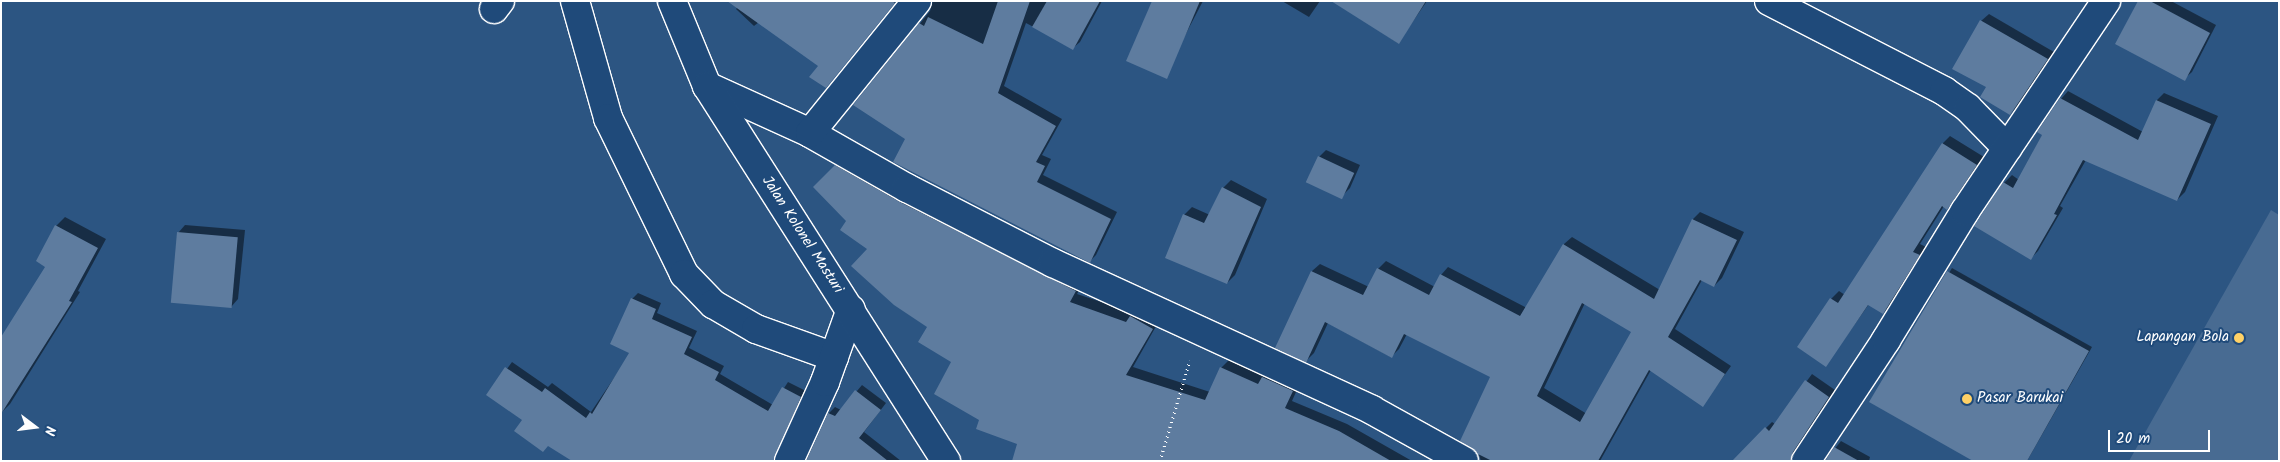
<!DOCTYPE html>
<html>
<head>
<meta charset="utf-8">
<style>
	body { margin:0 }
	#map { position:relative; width:2280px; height:462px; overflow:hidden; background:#2c5582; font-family:Kalam,sans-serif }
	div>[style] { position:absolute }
	.green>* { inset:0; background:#486b92 }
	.shadow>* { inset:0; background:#0007 }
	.building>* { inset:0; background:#5e7c9f; transform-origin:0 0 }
	.path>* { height:3px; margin-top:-1.5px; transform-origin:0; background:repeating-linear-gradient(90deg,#fff 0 1px,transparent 0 5px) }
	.roads { filter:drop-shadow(1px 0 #fff) drop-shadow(-1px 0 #fff) drop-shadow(0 1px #fff) drop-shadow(0 -1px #fff) }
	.minor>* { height:28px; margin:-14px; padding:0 14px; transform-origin:14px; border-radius:14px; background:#1f4a7a }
	.primary>* { height:28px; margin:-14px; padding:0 14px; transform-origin:14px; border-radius:14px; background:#1f4a7a }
	.dots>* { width:14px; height:14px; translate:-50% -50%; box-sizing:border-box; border:2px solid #1f4a7a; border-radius:50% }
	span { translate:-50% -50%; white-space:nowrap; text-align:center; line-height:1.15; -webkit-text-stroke:4px #1f4a7a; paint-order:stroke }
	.street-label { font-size:15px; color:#fff }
	.poi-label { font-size:15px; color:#fff }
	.right { translate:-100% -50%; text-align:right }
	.left { translate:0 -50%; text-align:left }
	.frame { position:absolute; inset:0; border:2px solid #fff; pointer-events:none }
	.north { position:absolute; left:10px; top:402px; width:50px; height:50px; -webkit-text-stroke:4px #1f4a7a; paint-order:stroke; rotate:105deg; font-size:14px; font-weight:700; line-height:20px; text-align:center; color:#fff }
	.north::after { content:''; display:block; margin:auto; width:18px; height:22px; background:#fff; clip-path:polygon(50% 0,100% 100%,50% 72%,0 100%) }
	.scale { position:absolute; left:2108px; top:430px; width:102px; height:22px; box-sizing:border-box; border:2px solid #fff; border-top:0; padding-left:6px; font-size:15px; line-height:18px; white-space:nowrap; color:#fff; -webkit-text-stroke:4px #1f4a7a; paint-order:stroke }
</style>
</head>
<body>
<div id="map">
	<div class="green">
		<div style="clip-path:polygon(2271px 210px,2279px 215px,2279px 461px,2129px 461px)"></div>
	</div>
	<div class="shadow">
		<div style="clip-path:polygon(744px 1px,896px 1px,826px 86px,819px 66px,759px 22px,754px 26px,736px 9px)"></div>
		<div style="clip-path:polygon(933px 1px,1102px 1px,1080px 42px,1073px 48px,1026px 23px,1004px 86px,1062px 119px,1042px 155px,1051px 159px,1043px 175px,1117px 212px,1096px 255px,1090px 261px,855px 105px,930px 11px)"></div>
		<div style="clip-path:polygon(1153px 1px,1203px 1px,1168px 68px)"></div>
		<div style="clip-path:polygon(1282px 1px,1320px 1px,1309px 17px)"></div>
		<div style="clip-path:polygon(1334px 1px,1427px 1px,1398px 43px)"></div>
		<div style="clip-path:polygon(2139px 1px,2171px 1px,2216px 25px,2192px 72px,2184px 79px)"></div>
		<div style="clip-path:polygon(1989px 14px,2054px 52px,2018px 106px,2010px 114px,1988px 87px,1981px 21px)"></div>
		<div style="clip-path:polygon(2068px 91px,2143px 132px,2157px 100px,2164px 93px,2218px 116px,2185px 192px,2177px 200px,2086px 160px,2060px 206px,2063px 208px,2038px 251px,2031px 258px,1976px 225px,2004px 183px,2012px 175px,2019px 180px,2061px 99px)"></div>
		<div style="clip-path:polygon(1950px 136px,1984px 157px,1955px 201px,1947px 208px,1944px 206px,1920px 244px,1926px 247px,1891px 305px,1883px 313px,1869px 304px,1826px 365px,1799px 346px,1831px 299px,1839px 291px,1845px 295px,1943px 143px)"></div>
		<div style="clip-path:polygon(1326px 150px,1360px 165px,1350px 188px,1342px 196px,1319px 157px)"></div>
		<div style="clip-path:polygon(844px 159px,1083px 283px,1077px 294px,1159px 321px,1133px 367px,1210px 392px,1221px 368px,1229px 360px,1264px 376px,1271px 370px,1300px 383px,1292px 401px,1347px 424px,1412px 461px,1013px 461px,1018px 443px,981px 419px,953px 362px,928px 327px,847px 221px,814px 187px)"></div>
		<div style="clip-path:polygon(1231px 180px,1267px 199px,1235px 275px,1227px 283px,1184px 215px,1192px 207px,1210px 215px,1223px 188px)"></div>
		<div style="clip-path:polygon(evenodd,1700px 212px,1744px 232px,1722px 278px,1714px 286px,1702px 280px,1675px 329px,1731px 366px,1703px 405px,1651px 370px,1600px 461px,1481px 461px,1478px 452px,1492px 377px,1407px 334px,1399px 349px,1391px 357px,1328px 323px,1314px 353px,1306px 361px,1277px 348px,1312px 271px,1320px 264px,1369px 287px,1378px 269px,1386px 261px,1435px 287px,1441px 275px,1448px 267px,1527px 308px,1564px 244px,1572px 237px,1660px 290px,1693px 219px,1700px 212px,1585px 303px,1633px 332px,1587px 414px,1544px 388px,1585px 303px)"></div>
		<div style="clip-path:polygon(65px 217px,106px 239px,78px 291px,80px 292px,10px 404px,1px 413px,47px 266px,56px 226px)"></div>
		<div style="clip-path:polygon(185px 225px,245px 230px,238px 299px,231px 307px,178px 233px)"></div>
		<div style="clip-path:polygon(1952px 268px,2092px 347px,2027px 461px,1975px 461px,1871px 402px)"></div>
		<div style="clip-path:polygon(638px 293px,661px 303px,657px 313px,697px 331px,689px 348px,724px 366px,720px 374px,773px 405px,788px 382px,806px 391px,781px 461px,575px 461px,549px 445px,524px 420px,488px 395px,512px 362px,548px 387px,552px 383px,591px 412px,631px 353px,632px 299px)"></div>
		<div style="clip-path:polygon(1812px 374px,1835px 390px,1799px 444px,1796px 453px,1798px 461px,1746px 461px,1740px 454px,1772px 422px,1775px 424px)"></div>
		<div style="clip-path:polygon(862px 385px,886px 403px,864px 432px,901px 461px,806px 461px,829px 413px,835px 407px,841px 410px)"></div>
		<div style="clip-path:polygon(1841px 441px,1870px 457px,1869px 461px,1825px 461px)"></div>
	</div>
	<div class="building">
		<div style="clip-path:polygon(727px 1px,892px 1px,895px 3px,826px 88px,809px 77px,818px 66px)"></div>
		<div style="clip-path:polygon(998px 1px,1030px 1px,998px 93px,1056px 126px,1036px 162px,1045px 166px,1037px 182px,1111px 219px,1090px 263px,893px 162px,905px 139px,853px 105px,919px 23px,924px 26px,928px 17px,983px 44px)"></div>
		<div style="clip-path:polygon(1047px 1px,1100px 1px,1073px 50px,1032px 27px)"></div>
		<div style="clip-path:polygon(1152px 1px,1200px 1px,1167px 79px,1126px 61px)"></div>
		<div style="clip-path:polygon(1331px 1px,1426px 1px,1399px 44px)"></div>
		<div style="clip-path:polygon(2138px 1px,2150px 1px,2210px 33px,2185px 81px,2115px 44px)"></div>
		<div style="clip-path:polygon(1980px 20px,2048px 59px,2010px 115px,1980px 97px,1986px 87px,1952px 69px)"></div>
		<div style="clip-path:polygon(2060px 98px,2138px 140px,2156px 100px,2211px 124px,2177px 201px,2083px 160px,2054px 214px,2057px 215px,2031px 260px,1974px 226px,2003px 182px,2013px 188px,2042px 135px,2037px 132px)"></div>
		<div style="clip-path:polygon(1942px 143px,1977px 165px,1947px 210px,1942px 206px,1913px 252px,1920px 255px,1883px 314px,1868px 305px,1826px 367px,1797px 347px,1830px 298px,1838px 303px)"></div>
		<div style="left:1318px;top:156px;width:40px;height:29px;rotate:25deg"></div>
		<div style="clip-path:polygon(835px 165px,900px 202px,1076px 291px,1070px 302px,1126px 322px,1130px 316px,1153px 329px,1126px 375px,1205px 400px,1220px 367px,1258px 384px,1262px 377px,1293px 391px,1285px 408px,1339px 431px,1391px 461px,1012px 461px,1017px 444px,976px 429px,979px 420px,934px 394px,951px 362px,918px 342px,927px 327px,894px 305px,851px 266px,867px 249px,840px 230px,846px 221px,813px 187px)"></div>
		<div style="clip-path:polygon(1222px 187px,1261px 207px,1227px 284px,1165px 258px,1183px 214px,1204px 223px)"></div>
		<div style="clip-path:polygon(evenodd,1692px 219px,1737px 240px,1714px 287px,1700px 280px,1668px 337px,1725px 374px,1703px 407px,1649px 370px,1598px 461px,1492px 461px,1478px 454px,1460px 441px,1490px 377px,1404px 334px,1392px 358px,1325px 322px,1306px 363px,1275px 348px,1311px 271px,1363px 295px,1377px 268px,1429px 295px,1440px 274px,1520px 316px,1563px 244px,1654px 299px,1692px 219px,1582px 303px,1631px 332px,1580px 422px,1537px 396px,1582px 303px)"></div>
		<div style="clip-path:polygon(55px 225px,98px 248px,69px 301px,72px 302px,1px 414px,1px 337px,45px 267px,36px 261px)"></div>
		<div style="left:177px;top:232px;width:61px;height:71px;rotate:5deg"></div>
		<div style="clip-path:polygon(1947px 271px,2089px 351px,2027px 461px,1973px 461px,1869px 402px)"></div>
		<div style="clip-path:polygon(631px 298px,656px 309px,652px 319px,692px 337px,684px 354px,719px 372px,715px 380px,768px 411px,782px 387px,801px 397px,774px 461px,572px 461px,548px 446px,543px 452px,514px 431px,522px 420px,486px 395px,505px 367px,542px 392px,545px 388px,586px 418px,590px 412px,592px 414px,629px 353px,610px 344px)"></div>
		<div style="clip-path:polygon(1805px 380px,1829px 397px,1793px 452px,1790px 461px,1732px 461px,1765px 427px,1769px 431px)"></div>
		<div style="clip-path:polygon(855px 390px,881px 410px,859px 438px,888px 461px,806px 461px,828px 413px,835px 416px)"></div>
		<div style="clip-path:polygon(1834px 447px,1859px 461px,1825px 461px)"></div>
	</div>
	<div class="path">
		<div style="left:1160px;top:461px;width:105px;rotate:-73.5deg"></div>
	</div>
	<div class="roads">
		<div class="minor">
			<div style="left:575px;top:1px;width:122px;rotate:74.2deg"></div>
			<div style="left:608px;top:118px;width:174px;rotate:64deg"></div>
			<div style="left:684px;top:274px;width:42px;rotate:46deg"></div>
			<div style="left:713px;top:304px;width:50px;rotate:30.2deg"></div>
			<div style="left:756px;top:329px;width:83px;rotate:19.7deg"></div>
			<div style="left:1769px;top:1px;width:197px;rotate:27.2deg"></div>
			<div style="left:1944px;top:91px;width:29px;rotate:35deg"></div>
			<div style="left:1968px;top:108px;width:56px;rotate:45.7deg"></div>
			<div style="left:494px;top:9px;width:10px;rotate:-53deg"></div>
			<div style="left:707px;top:86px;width:113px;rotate:24.5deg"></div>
			<div style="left:810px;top:133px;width:112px;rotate:29.6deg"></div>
			<div style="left:907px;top:188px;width:164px;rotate:27.2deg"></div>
			<div style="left:1053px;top:263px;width:351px;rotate:24.7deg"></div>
			<div style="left:1372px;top:410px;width:105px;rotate:29deg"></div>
			<div style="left:810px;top:133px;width:170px;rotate:-51deg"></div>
			<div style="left:789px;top:461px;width:87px;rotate:-65.5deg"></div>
			<div style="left:825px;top:382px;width:77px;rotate:-70.4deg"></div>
			<div style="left:1806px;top:461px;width:145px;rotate:-56.5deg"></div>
			<div style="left:1886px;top:340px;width:151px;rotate:-58.5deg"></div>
			<div style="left:1965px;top:211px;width:253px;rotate:-56.1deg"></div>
		</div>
		<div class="primary">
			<div style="left:672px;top:1px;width:92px;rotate:67.6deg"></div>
			<div style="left:707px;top:86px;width:445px;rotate:57.5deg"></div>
		</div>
	</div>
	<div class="dots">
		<div style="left:2239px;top:338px;background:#ffd166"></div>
		<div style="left:1967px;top:399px;background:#ffd166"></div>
	</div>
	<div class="street-label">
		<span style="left:802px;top:235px;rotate:57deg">Jalan Kolonel Masturi</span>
	</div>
	<div class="poi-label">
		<span class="right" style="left:2229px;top:338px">Lapangan Bola</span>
		<span class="left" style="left:1977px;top:399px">Pasar Barukai</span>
	</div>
	<div class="frame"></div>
	<div class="north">N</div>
	<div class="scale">20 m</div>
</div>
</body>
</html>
